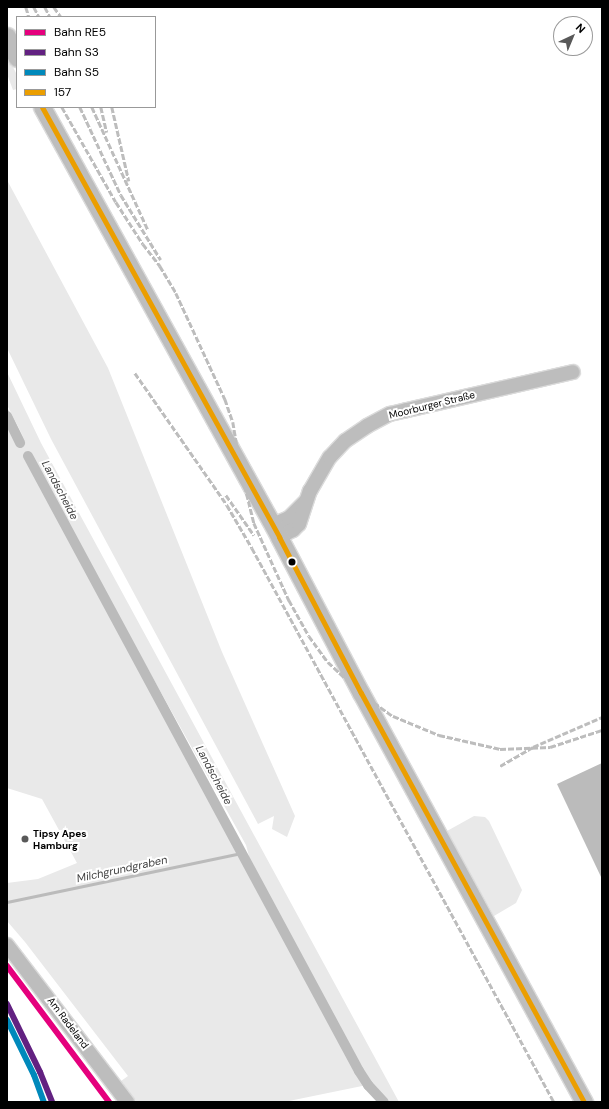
<!DOCTYPE html>
<html>
<head>
<meta charset="utf-8">
<style>
	body { margin:0 }
	#map { position:relative; width:609px; height:1109px; overflow:hidden; background:#fff; font-family:"DM Sans",sans-serif }
	div>[style] { position:absolute }
	.green>* { inset:0; background:#e9e9e9 }
	.water>* { inset:0; background:#bbb }
	.stream>* { height:2.5px; margin:-1.25px; padding:0 1.25px; transform-origin:1.25px; border-radius:1.25px; background:#bbb }
	.canal>* { height:10px; margin:-5px; padding:0 5px; transform-origin:5px; border-radius:5px; background:#bbb }
	.roads { filter:drop-shadow(1px 0 #dbdbdb) drop-shadow(-1px 0 #dbdbdb) drop-shadow(0 1px #dbdbdb) drop-shadow(0 -1px #dbdbdb) }
	.minor>* { height:14px; margin:-7px; padding:0 7px; transform-origin:7px; border-radius:7px; background:#bdbdbd }
	.major>* { height:17px; margin:-8.5px; padding:0 8.5px; transform-origin:8.5px; border-radius:8.5px; background:#bdbdbd }
	.rail>* { height:2.5px; margin-top:-1.25px; transform-origin:0; background:repeating-linear-gradient(90deg,#bdbdbd 0 6px,transparent 0 8px) }
	.bus-1>* { height:5px; margin:-2.5px; padding:0 2.5px; transform-origin:2.5px; border-radius:2.5px; background:#eb9e00 }
	.rail-1>* { height:6px; margin:-3px; padding:0 3px; transform-origin:3px; border-radius:3px; background:#e5007d }
	.rail-2>* { height:6px; margin:-3px; padding:0 3px; transform-origin:3px; border-radius:3px; background:#622181 }
	.rail-3>* { height:6px; margin:-3px; padding:0 3px; transform-origin:3px; border-radius:3px; background:#0089bb }
	.dots>* { width:11px; height:11px; translate:-50% -50%; box-sizing:border-box; border:2px solid #fff; border-radius:50% }
	span { translate:-50% -50%; white-space:nowrap; text-align:center; line-height:1.15; -webkit-text-stroke:4px #fff; paint-order:stroke }
	.street-label { font-size:10px; color:#000 }
	.poi-label { font-size:10px; color:#000; font-weight:700 }
	.left { translate:0 -50%; text-align:left }
	.water-label { font-size:11px; color:#3f3f3f; font-style:italic }
	.frame { position:absolute; inset:0; border:8px solid #000; pointer-events:none }
	.legend { position:absolute; left:16px; top:16px; width:140px; height:92px; box-sizing:border-box; background:#fff; border:1px solid #999; margin:0; padding:5px 7px; list-style:none; font-size:12px; color:#000 }
	.legend li { display:flex; align-items:center; gap:8px; height:20px }
	.legend b { width:20px; border:1px solid #999 }
	.north { position:absolute; left:553px; top:16px; width:40px; height:40px; box-sizing:border-box; background:#fff; border:1px solid #999; border-radius:50%; rotate:44deg; font-size:11px; font-weight:700; line-height:16px; text-align:center; color:#000 }
	.north::after { content:''; display:block; margin:auto; width:14px; height:18px; background:#595959; clip-path:polygon(50% 0,100% 100%,50% 72%,0 100%) }
</style>
</head>
<body>
<div id="map">
	<div class="green">
		<div style="clip-path:polygon(7px 55px,17px 75px,17px 89px,13px 90px,7px 74px)"></div>
		<div style="clip-path:polygon(7px 180px,108px 368px,222px 652px,295px 816px,287px 837px,272px 829px,274px 816px,258px 824px,51px 439px,7px 348px)"></div>
		<div style="clip-path:polygon(evenodd,7px 372px,41px 443px,399px 1102px,388px 1102px,367px 1085px,284px 1102px,137px 1102px,121px 1081px,128px 1076px,25px 942px,7px 921px,7px 883px,38px 879px,77px 863px,42px 799px,7px 788px,7px 407px,25px 440px,7px 405px,7px 372px,56px 504px,246px 845px,257px 886px,51px 506px,56px 504px)"></div>
		<div style="clip-path:polygon(474px 816px,485px 817px,489px 821px,522px 890px,516px 903px,494px 916px,447px 831px)"></div>
	</div>
	<div class="water">
		<div style="clip-path:polygon(602px 763px,602px 879px,557px 784px)"></div>
	</div>
	<div class="stream">
		<div style="left:7px;top:902px;width:239px;rotate:-11.8deg"></div>
	</div>
	<div class="canal">
		<div style="left:7px;top:416px;width:30px;rotate:64deg"></div>
		<div style="left:28px;top:456px;width:698px;rotate:61.71deg"></div>
		<div style="left:359px;top:1071px;width:17px;rotate:57deg"></div>
		<div style="left:368px;top:1085px;width:23px;rotate:47deg"></div>
	</div>
	<div class="roads">
		<div class="minor">
			<div style="left:273px;top:525px;width:17px;rotate:-24deg"></div>
			<div style="left:289px;top:518px;width:23px;rotate:-45deg"></div>
			<div style="left:279px;top:537px;width:16px;rotate:-27deg"></div>
			<div style="left:293px;top:530px;width:8px;rotate:-45deg"></div>
			<div style="left:299px;top:524px;width:35px;rotate:-72deg"></div>
			<div style="left:310px;top:491px;width:39px;rotate:-60deg"></div>
			<div style="left:330px;top:457px;width:22px;rotate:-47deg"></div>
			<div style="left:345px;top:441px;width:27px;rotate:-34deg"></div>
			<div style="left:367px;top:426px;width:26px;rotate:-28deg"></div>
			<div style="left:390px;top:414px;width:17px;rotate:-13deg"></div>
			<div style="left:407px;top:410px;width:170px;rotate:-12.9deg"></div>
			<div style="left:7px;top:945px;width:198px;rotate:52.6deg"></div>
		</div>
		<div class="major">
			<div style="left:7px;top:36px;width:24px;rotate:66deg"></div>
			<div style="left:42px;top:107px;width:491px;rotate:61.1deg"></div>
			<div style="left:279px;top:537px;width:176px;rotate:62.3deg"></div>
			<div style="left:361px;top:693px;width:466px;rotate:61.4deg"></div>
		</div>
	</div>
	<div class="rail">
		<div style="left:26px;top:7px;width:10px;rotate:73deg"></div>
		<div style="left:34px;top:7px;width:11px;rotate:63deg"></div>
		<div style="left:45px;top:7px;width:11px;rotate:63deg"></div>
		<div style="left:54px;top:7px;width:12px;rotate:55deg"></div>
		<div style="left:62px;top:107px;width:109px;rotate:60.4deg"></div>
		<div style="left:116px;top:202px;width:50px;rotate:57.3deg"></div>
		<div style="left:143px;top:244px;width:28px;rotate:52deg"></div>
		<div style="left:160px;top:266px;width:31px;rotate:59deg"></div>
		<div style="left:176px;top:293px;width:117px;rotate:65.2deg"></div>
		<div style="left:225px;top:399px;width:24px;rotate:71deg"></div>
		<div style="left:233px;top:422px;width:49px;rotate:80.5deg"></div>
		<div style="left:241px;top:470px;width:55px;rotate:76.2deg"></div>
		<div style="left:254px;top:523px;width:85px;rotate:65.6deg"></div>
		<div style="left:289px;top:600px;width:41px;rotate:60.9deg"></div>
		<div style="left:309px;top:636px;width:32px;rotate:54deg"></div>
		<div style="left:328px;top:662px;width:45px;rotate:43.2deg"></div>
		<div style="left:361px;top:693px;width:39px;rotate:36deg"></div>
		<div style="left:393px;top:716px;width:50px;rotate:22.4deg"></div>
		<div style="left:439px;top:735px;width:63px;rotate:12.9deg"></div>
		<div style="left:500px;top:749px;width:50px;rotate:-2.3deg"></div>
		<div style="left:550px;top:747px;width:55px;rotate:-18.1deg"></div>
		<div style="left:80px;top:107px;width:97px;rotate:65deg"></div>
		<div style="left:121px;top:195px;width:76px;rotate:58.4deg"></div>
		<div style="left:92px;top:107px;width:135px;rotate:65.5deg"></div>
		<div style="left:101px;top:107px;width:26px;rotate:77deg"></div>
		<div style="left:112px;top:107px;width:76px;rotate:77.1deg"></div>
		<div style="left:135px;top:373px;width:161px;rotate:55.1deg"></div>
		<div style="left:227px;top:505px;width:50px;rotate:59.8deg"></div>
		<div style="left:252px;top:548px;width:631px;rotate:61.4deg"></div>
		<div style="left:226px;top:495px;width:49px;rotate:55deg"></div>
		<div style="left:500px;top:766px;width:38px;rotate:-30deg"></div>
		<div style="left:533px;top:747px;width:75px;rotate:-23.5deg"></div>
	</div>
	<div class="bus-1">
		<div style="left:42px;top:107px;width:491px;rotate:61.1deg"></div>
		<div style="left:279px;top:537px;width:176px;rotate:62.3deg"></div>
		<div style="left:361px;top:693px;width:466px;rotate:61.4deg"></div>
	</div>
	<div class="rail-1">
		<div style="left:7px;top:966px;width:170px;rotate:53.1deg"></div>
	</div>
	<div class="rail-2">
		<div style="left:7px;top:1004px;width:76px;rotate:64.1deg"></div>
		<div style="left:40px;top:1072px;width:32px;rotate:68deg"></div>
	</div>
	<div class="rail-3">
		<div style="left:7px;top:1020px;width:61px;rotate:63.9deg"></div>
		<div style="left:34px;top:1075px;width:29px;rotate:70deg"></div>
	</div>
	<div class="dots">
		<div style="left:292px;top:562px;background:#000"></div>
		<div style="left:25px;top:839px;background:#595959"></div>
	</div>
	<div class="street-label">
		<span style="left:432px;top:405px;rotate:-14deg">Moorburger Straße</span>
		<span style="left:68px;top:1023px;rotate:53deg">Am Radeland</span>
	</div>
	<div class="poi-label">
		<span class="left" style="left:33px;top:839px">Tipsy Apes<br>Hamburg</span>
	</div>
	<div class="water-label">
		<span style="left:60px;top:490px;rotate:62deg">Landscheide</span>
		<span style="left:214px;top:775px;rotate:62deg">Landscheide</span>
		<span style="left:122px;top:869px;rotate:-12deg">Milchgrundgraben</span>
	</div>
	<div class="frame"></div>
	<ul class="legend">
	<li><b style="height:5px;background:#e5007d"></b>Bahn RE5</li>
	<li><b style="height:5px;background:#622181"></b>Bahn S3</li>
	<li><b style="height:5px;background:#0089bb"></b>Bahn S5</li>
	<li><b style="height:5px;background:#eb9e00"></b>157</li>
	</ul>
	<div class="north">N</div>
</div>
</body>
</html>
